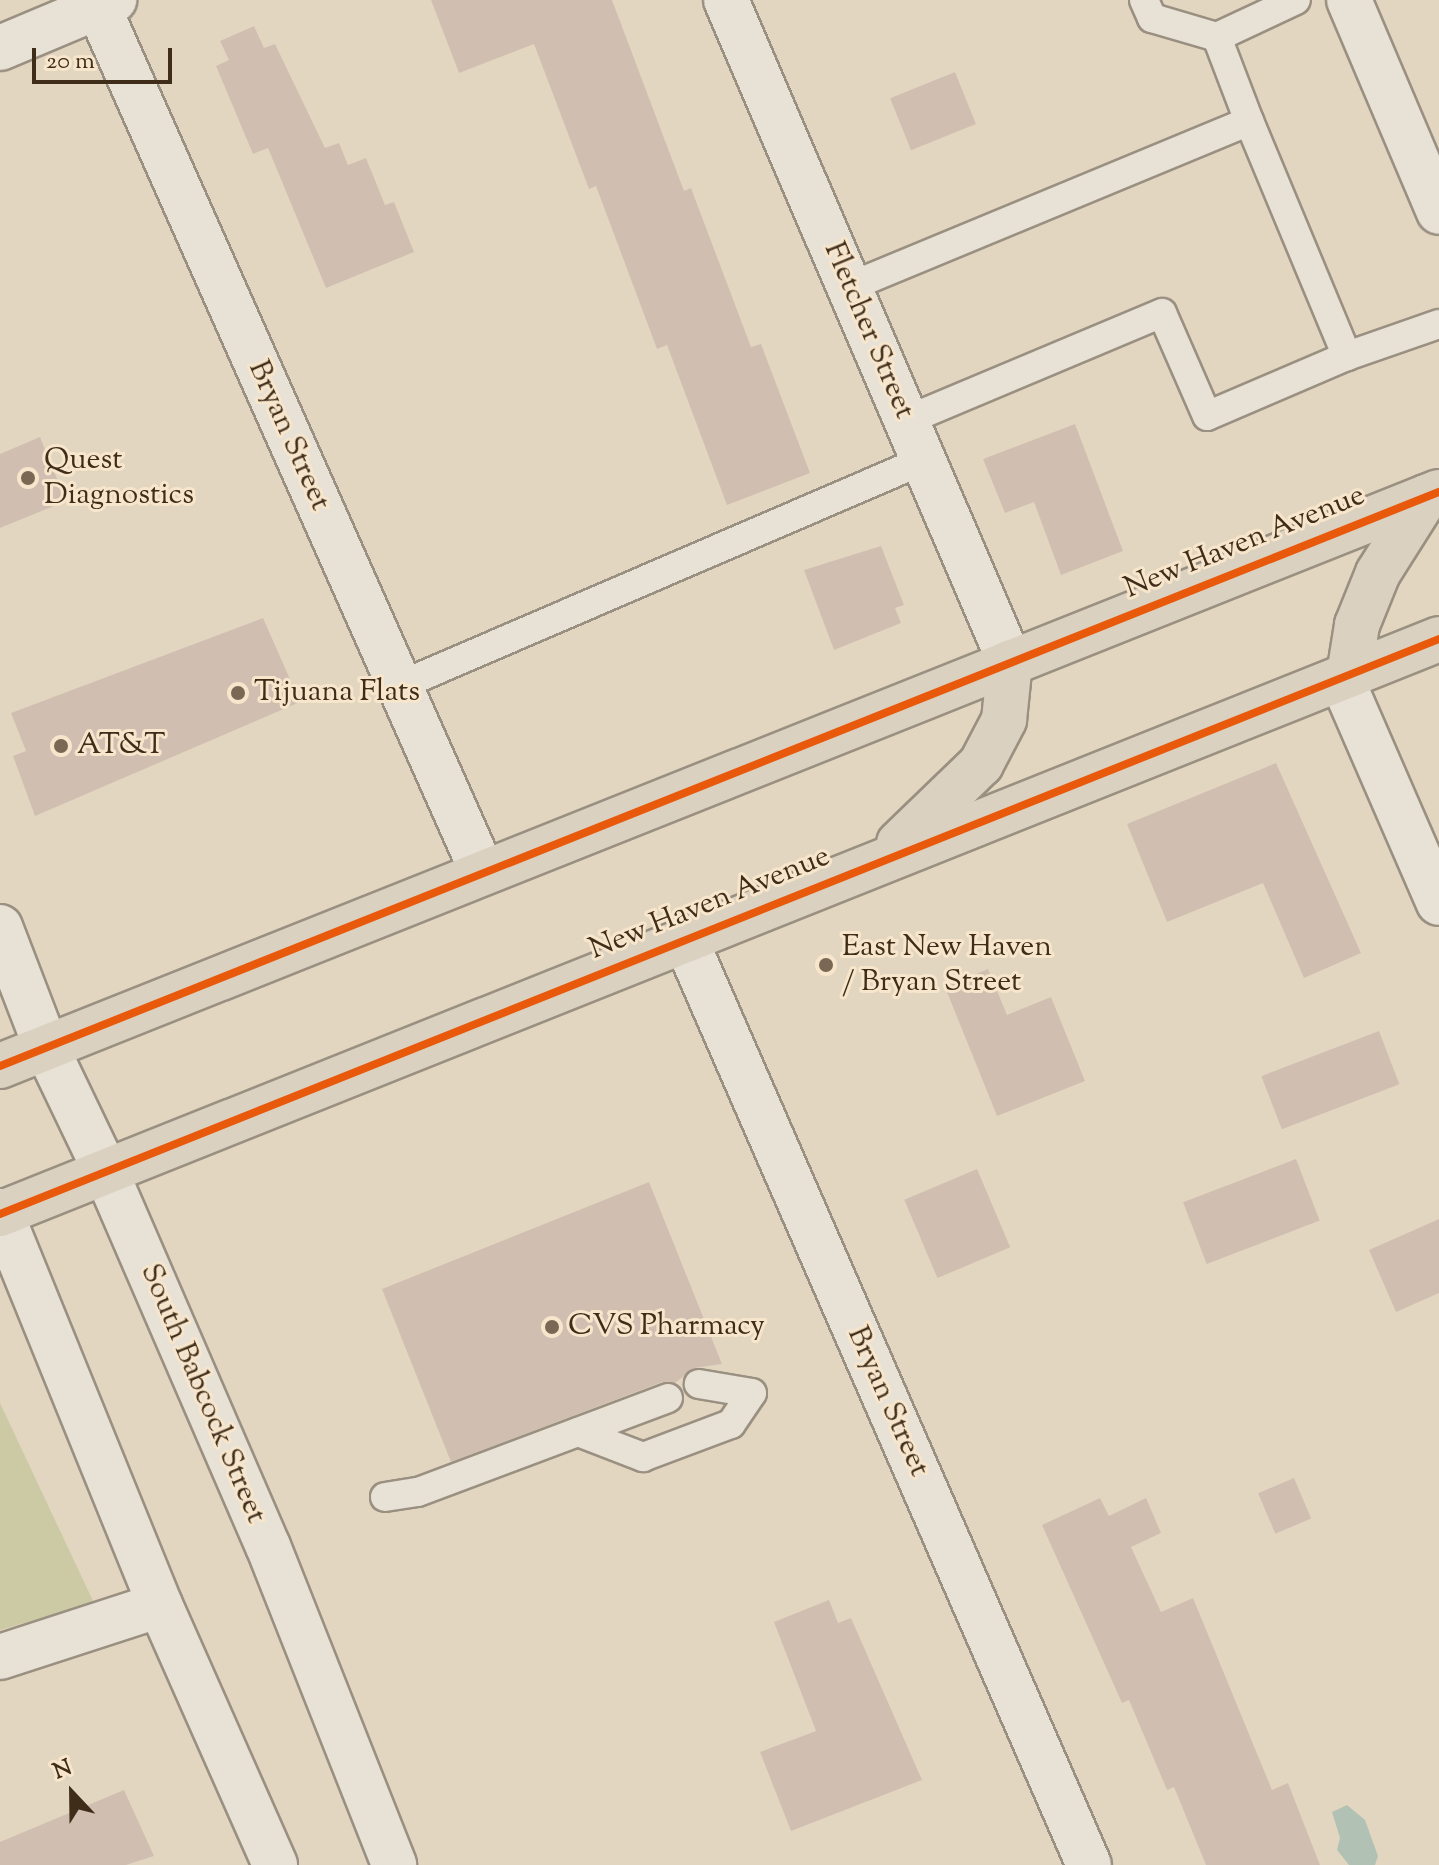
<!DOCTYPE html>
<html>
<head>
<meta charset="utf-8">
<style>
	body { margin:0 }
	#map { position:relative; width:1439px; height:1865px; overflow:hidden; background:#e3d6c0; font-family:"Sorts Mill Goudy",serif }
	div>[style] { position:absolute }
	.green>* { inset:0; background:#cbcaa4 }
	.water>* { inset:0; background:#b1c2b4 }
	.building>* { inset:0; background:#d0bfb1; transform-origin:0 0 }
	.roads { filter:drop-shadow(2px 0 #9a9081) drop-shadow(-2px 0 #9a9081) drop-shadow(0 2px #9a9081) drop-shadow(0 -2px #9a9081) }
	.lane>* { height:28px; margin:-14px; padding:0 14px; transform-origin:14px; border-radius:14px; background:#e8e1d6 }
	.street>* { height:44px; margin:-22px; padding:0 22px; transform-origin:22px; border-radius:22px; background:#e8e1d6 }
	.secondary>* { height:44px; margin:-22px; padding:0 22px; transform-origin:22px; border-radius:22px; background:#e8e1d6 }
	.primary>* { height:44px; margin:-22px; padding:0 22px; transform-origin:22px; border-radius:22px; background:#dbd1c1 }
	.cycleway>* { height:8px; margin:-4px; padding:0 4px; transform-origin:4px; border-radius:4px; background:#e8590c }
	.dots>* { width:22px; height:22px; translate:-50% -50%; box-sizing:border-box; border:4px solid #f7e6cc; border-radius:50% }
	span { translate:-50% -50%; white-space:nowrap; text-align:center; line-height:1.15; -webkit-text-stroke:6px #f7e6cc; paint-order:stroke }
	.street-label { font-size:30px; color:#3f2d1a }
	.poi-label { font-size:30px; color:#3f2d1a }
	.left { translate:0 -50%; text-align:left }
	.north { position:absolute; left:32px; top:1753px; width:80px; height:80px; -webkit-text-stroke:6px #f7e6cc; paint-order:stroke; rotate:338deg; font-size:22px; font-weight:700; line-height:32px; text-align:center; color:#3f2d1a }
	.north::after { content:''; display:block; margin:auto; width:28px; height:36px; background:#3f2d1a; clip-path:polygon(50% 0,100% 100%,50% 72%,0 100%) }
	.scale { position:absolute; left:32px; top:48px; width:140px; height:36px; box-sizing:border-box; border:4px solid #3f2d1a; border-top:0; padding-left:10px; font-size:24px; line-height:28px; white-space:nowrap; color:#3f2d1a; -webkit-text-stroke:6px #f7e6cc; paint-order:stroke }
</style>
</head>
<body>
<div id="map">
	<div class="green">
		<div style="clip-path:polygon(0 1403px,94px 1603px,0 1630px)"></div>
	</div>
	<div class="water">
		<div style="clip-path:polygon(1347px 1805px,1365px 1820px,1378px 1856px,1375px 1865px,1349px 1865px,1337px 1850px,1340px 1838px,1332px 1812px)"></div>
	</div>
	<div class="building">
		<div style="clip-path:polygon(431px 0,612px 0,684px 191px,691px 188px,751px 347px,761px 344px,810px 473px,727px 505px,667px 345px,657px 349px,596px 186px,589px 189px,534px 44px,459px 73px)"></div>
		<div style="clip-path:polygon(254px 26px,264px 48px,275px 44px,325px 148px,339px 143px,348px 165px,366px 158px,385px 205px,394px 202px,414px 252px,326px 288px,268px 148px,253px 154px,216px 66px,229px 60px,220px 41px)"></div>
		<div style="left:955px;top:72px;width:56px;height:70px;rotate:68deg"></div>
		<div style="clip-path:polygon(1075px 424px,1123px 551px,1061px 575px,1034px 502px,1005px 513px,983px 459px)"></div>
		<div style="clip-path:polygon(40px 437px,66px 501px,0 528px,0 454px)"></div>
		<div style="clip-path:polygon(881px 546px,904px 605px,895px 608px,901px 623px,834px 650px,804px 570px)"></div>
		<div style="clip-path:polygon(263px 618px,300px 702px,35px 816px,13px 756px,26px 751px,11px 713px)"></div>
		<div style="clip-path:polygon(1276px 763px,1361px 953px,1304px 978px,1263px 883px,1167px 922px,1127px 824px)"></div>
		<div style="clip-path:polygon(988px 969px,1007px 1015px,1051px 997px,1085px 1081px,997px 1116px,945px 987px)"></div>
		<div style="left:1379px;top:1031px;width:57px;height:126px;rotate:69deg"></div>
		<div style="left:1296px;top:1159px;width:66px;height:121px;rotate:69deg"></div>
		<div style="left:977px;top:1169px;width:85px;height:79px;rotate:67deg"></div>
		<div style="clip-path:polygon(649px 1182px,722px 1364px,694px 1368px,675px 1383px,662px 1382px,451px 1462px,382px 1289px)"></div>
		<div style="clip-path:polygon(1439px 1219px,1439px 1293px,1396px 1312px,1369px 1250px)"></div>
		<div style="left:1294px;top:1478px;width:44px;height:39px;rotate:67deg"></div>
		<div style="clip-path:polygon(1100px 1498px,1109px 1516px,1146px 1498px,1161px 1533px,1131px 1547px,1161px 1612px,1193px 1598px,1272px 1790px,1288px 1783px,1320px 1865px,1206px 1865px,1174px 1787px,1167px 1790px,1129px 1700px,1122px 1703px,1042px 1525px)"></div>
		<div style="clip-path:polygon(829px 1600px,838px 1623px,851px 1618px,922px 1780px,791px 1831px,760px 1752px,816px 1731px,774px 1622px)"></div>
		<div style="clip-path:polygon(124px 1790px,154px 1856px,126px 1865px,0 1865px,0 1842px)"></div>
	</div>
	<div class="roads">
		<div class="lane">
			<div style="left:1144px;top:0;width:20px;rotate:66deg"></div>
			<div style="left:1152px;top:18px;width:68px;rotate:16.3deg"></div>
			<div style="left:1249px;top:121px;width:90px;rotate:-110.9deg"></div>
			<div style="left:1217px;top:37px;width:87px;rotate:-25.1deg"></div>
			<div style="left:849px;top:287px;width:433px;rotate:-22.5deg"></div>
			<div style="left:1249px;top:121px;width:255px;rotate:67.4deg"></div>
			<div style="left:1347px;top:356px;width:152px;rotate:156.8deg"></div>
			<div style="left:1207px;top:416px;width:112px;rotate:-113.6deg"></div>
			<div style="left:1162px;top:313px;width:277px;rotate:157.2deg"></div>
			<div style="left:1347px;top:356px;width:97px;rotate:-19.2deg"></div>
			<div style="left:399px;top:686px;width:572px;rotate:-23.29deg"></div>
			<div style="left:578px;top:1432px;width:70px;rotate:21deg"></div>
			<div style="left:643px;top:1457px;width:94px;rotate:-20.6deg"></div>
			<div style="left:731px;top:1424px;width:37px;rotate:-56deg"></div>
			<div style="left:752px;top:1393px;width:54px;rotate:-170.4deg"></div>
			<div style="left:385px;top:1497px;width:33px;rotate:-9deg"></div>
			<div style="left:418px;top:1492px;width:267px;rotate:-20.6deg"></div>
		</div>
		<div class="street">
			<div style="left:95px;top:0;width:953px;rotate:66.04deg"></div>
			<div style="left:726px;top:0;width:720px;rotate:66.78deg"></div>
			<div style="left:1349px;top:0;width:230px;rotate:67deg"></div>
			<div style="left:0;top:48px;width:124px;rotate:-22.8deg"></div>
			<div style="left:1341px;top:678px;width:245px;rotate:66.5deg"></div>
			<div style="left:685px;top:939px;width:1010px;rotate:66.43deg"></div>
			<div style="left:0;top:1657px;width:168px;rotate:-18deg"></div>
		</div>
		<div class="secondary">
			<div style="left:0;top:927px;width:129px;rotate:69deg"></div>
			<div style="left:46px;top:1047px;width:139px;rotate:64.4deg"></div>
			<div style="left:106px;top:1172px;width:408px;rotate:66.6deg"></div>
			<div style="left:268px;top:1546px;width:343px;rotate:68.4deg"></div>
			<div style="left:0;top:1211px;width:425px;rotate:67.9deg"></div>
			<div style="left:160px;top:1605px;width:284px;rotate:66.1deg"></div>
		</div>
		<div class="primary">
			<div style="left:1349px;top:675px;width:51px;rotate:-80.9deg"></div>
			<div style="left:1357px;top:625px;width:56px;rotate:-68deg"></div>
			<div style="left:1378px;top:573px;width:90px;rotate:-57.7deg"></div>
			<div style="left:899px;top:843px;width:114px;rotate:-43.9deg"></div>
			<div style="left:981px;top:764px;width:50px;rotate:-62.4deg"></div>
			<div style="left:1004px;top:720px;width:58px;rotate:-84.1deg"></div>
			<div style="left:0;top:1066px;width:1549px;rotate:-21.75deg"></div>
			<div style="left:0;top:1214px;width:1550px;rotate:-21.78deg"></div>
		</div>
	</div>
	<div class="cycleway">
		<div style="left:0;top:1066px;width:1549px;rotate:-21.75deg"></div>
		<div style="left:0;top:1214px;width:1550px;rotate:-21.78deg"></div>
	</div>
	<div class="dots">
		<div style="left:28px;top:478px;background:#786854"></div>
		<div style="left:238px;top:693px;background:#786854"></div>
		<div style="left:61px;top:746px;background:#786854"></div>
		<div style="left:826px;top:965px;background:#786854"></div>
		<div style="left:552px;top:1327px;background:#786854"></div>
	</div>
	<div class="street-label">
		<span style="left:868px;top:331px;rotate:67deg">Fletcher Street</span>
		<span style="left:288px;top:436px;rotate:66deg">Bryan Street</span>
		<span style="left:1245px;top:543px;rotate:-22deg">New Haven Avenue</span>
		<span style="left:710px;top:904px;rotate:-22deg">New Haven Avenue</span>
		<span style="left:202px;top:1394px;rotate:67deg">South Babcock Street</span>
		<span style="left:887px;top:1402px;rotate:66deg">Bryan Street</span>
	</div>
	<div class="poi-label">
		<span class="left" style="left:44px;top:478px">Quest<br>Diagnostics</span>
		<span class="left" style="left:254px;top:693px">Tijuana Flats</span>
		<span class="left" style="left:77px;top:746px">AT&amp;T</span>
		<span class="left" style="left:842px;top:965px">East New Haven<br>/ Bryan Street</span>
		<span class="left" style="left:568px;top:1327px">CVS Pharmacy</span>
	</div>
	<div class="north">N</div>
	<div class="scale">20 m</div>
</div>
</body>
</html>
